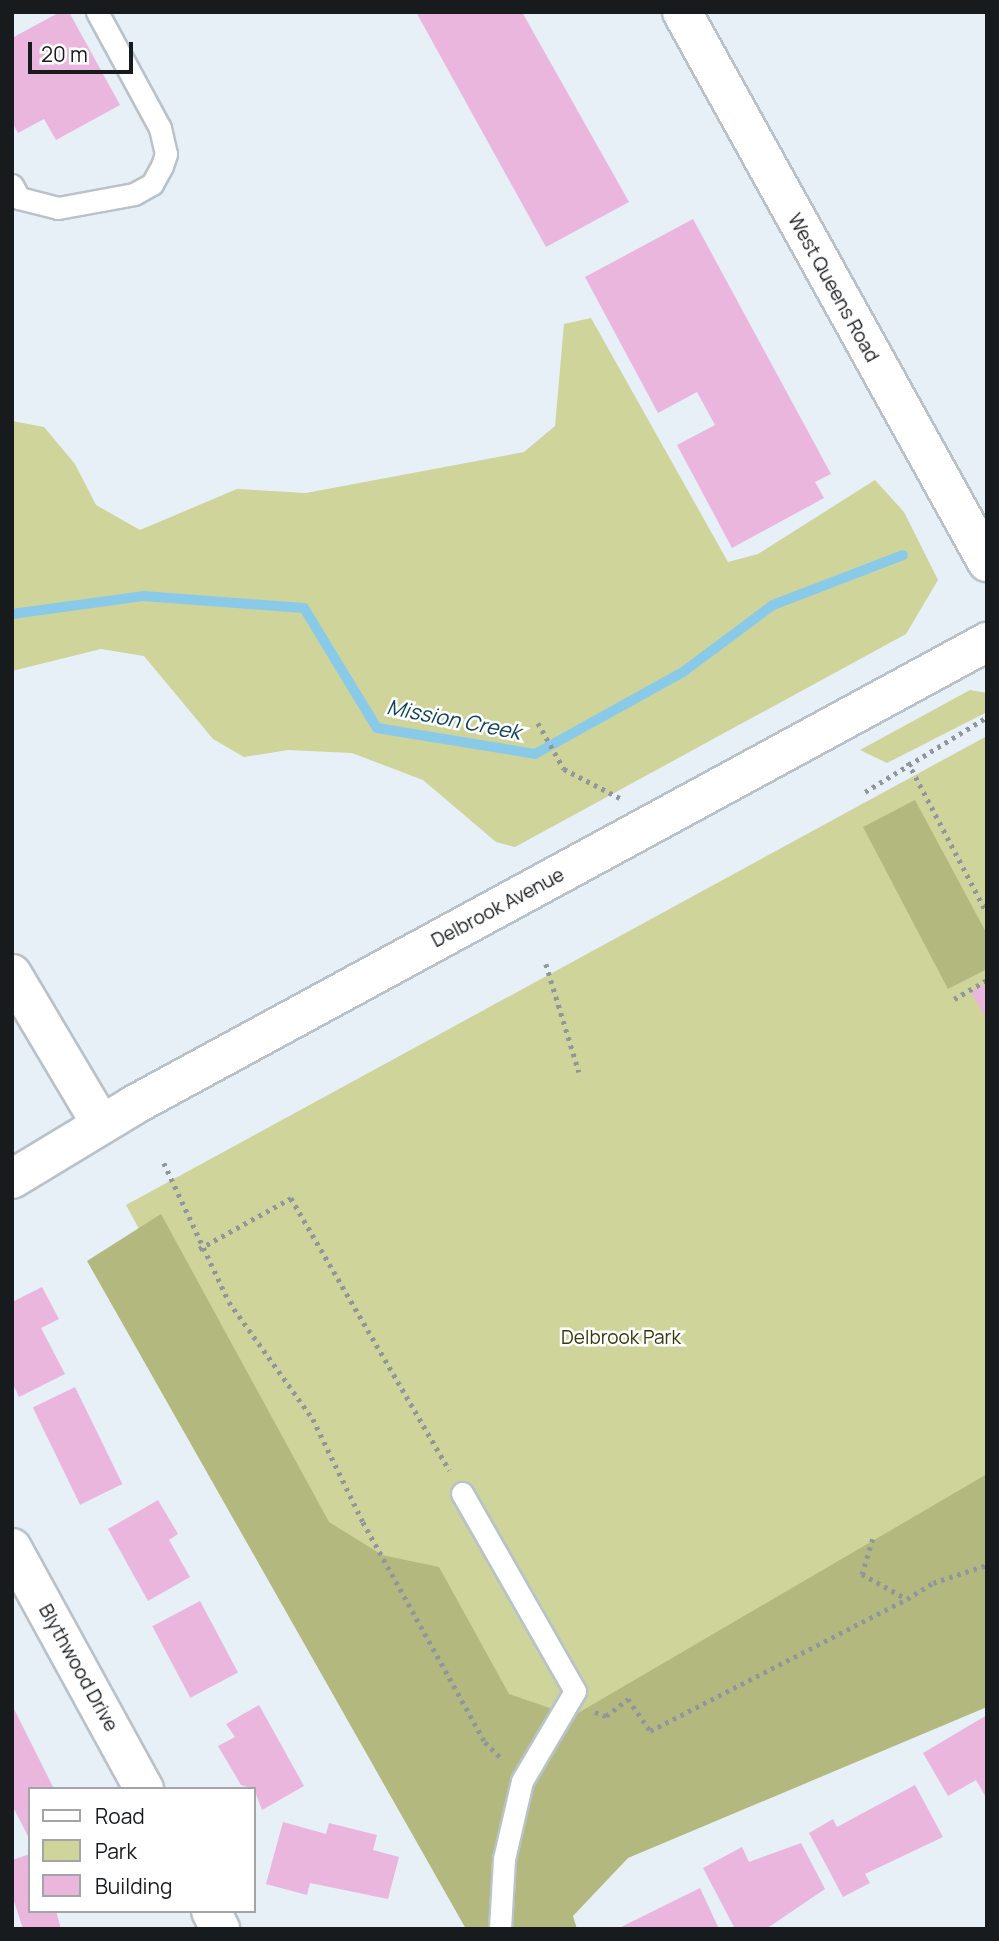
<!DOCTYPE html>
<html>
<head>
<meta charset="utf-8">
<style>
	body { margin:0 }
	#map { position:relative; width:999px; height:1941px; overflow:hidden; background:#e7eff7; font-family:Manrope,sans-serif }
	div>[style] { position:absolute }
	.green>* { inset:0; background:#ced49a }
	.forest>* { inset:0; background:#b3b97e }
	.stream>* { height:10px; margin:-5px; padding:0 5px; transform-origin:5px; border-radius:5px; background:#89cae9 }
	.building>* { inset:0; background:#eab6de; transform-origin:0 0 }
	.path>* { height:4.5px; margin-top:-2.25px; transform-origin:0; background:repeating-linear-gradient(90deg,#91969c 0 3.5px,transparent 0 8.5px) }
	.roads { filter:drop-shadow(2px 0 #b9c2c9) drop-shadow(-2px 0 #b9c2c9) drop-shadow(0 2px #b9c2c9) drop-shadow(0 -2px #b9c2c9) }
	.service>* { height:21px; margin:-10.5px; padding:0 10.5px; transform-origin:10.5px; border-radius:10.5px; background:#fff }
	.minor>* { height:38px; margin:-19px; padding:0 19px; transform-origin:19px; border-radius:19px; background:#fff }
	.tertiary>* { height:38px; margin:-19px; padding:0 19px; transform-origin:19px; border-radius:19px; background:#fff }
	.secondary>* { height:38px; margin:-19px; padding:0 19px; transform-origin:19px; border-radius:19px; background:#fff }
	span { translate:-50% -50%; white-space:nowrap; text-align:center; line-height:1.15; -webkit-text-stroke:5px #fff; paint-order:stroke }
	.street-label { font-size:19px; color:#181b1e }
	.park-label { font-size:19px; color:#373a0b }
	.water-label { font-size:21px; color:#0d445a; font-style:italic }
	.frame { position:absolute; inset:0; border:14px solid #181b1e; pointer-events:none }
	.legend { position:absolute; left:28px; top:1787px; width:228px; height:126px; box-sizing:border-box; background:#fff; border:2px solid #a3a4a5; margin:0; padding:9px 12px; list-style:none; font-size:21px; color:#181b1e }
	.legend li { display:flex; align-items:center; gap:14px; height:35px }
	.legend b { width:35px; border:2px solid #a3a4a5 }
	.scale { position:absolute; left:28px; top:42px; width:105px; height:32px; box-sizing:border-box; border:4px solid #181b1e; border-top:0; padding-left:9px; font-size:21px; line-height:24px; white-space:nowrap; color:#181b1e; -webkit-text-stroke:5px #fff; paint-order:stroke }
</style>
</head>
<body>
<div id="map">
	<div class="green">
		<div style="clip-path:polygon(591px 318px,728px 562px,758px 554px,875px 480px,904px 512px,938px 580px,906px 634px,515px 847px,496px 842px,423px 780px,352px 753px,288px 750px,244px 757px,213px 739px,144px 656px,101px 649px,12px 671px,12px 421px,44px 427px,75px 464px,96px 505px,140px 530px,237px 489px,306px 493px,524px 452px,555px 426px,564px 324px)"></div>
		<div style="clip-path:polygon(970px 690px,987px 693px,987px 712px,887px 763px,860px 750px)"></div>
		<div style="clip-path:polygon(987px 736px,987px 1544px,460px 1823px,126px 1205px)"></div>
	</div>
	<div class="forest">
		<div style="clip-path:polygon(915px 800px,987px 934px,987px 969px,948px 989px,863px 827px)"></div>
		<div style="clip-path:polygon(161px 1214px,329px 1522px,382px 1555px,439px 1567px,509px 1694px,573px 1716px,987px 1474px,987px 1707px,628px 1858px,573px 1916px,577px 1929px,466px 1929px,87px 1261px)"></div>
	</div>
	<div class="stream">
		<div style="left:12px;top:614px;width:132px;rotate:-7.8deg"></div>
		<div style="left:143px;top:596px;width:161px;rotate:4.3deg"></div>
		<div style="left:304px;top:608px;width:140px;rotate:58.7deg"></div>
		<div style="left:377px;top:728px;width:160px;rotate:9.3deg"></div>
		<div style="left:535px;top:754px;width:169px;rotate:-29deg"></div>
		<div style="left:683px;top:672px;width:112px;rotate:-36.7deg"></div>
		<div style="left:773px;top:605px;width:139px;rotate:-21deg"></div>
	</div>
	<div class="building">
		<div style="clip-path:polygon(60px 12px,69px 12px,120px 105px,56px 140px,44px 119px,18px 133px,12px 122px,12px 38px)"></div>
		<div style="clip-path:polygon(416px 12px,522px 12px,629px 202px,546px 247px)"></div>
		<div style="clip-path:polygon(693px 219px,831px 474px,815px 482px,824px 498px,732px 548px,677px 445px,715px 425px,697px 392px,658px 413px,585px 277px)"></div>
		<div style="clip-path:polygon(987px 983px,987px 1020px,971px 992px)"></div>
		<div style="clip-path:polygon(42px 1287px,59px 1319px,41px 1328px,65px 1374px,19px 1397px,12px 1382px,12px 1302px)"></div>
		<div style="left:75px;top:1387px;width:108px;height:47px;rotate:64deg"></div>
		<div style="clip-path:polygon(158px 1500px,178px 1534px,169px 1540px,190px 1577px,148px 1601px,108px 1529px)"></div>
		<div style="left:200px;top:1601px;width:81px;height:54px;rotate:62deg"></div>
		<div style="clip-path:polygon(12px 1705px,54px 1789px,30px 1789px,30px 1840px,12px 1805px)"></div>
		<div style="clip-path:polygon(259px 1705px,304px 1786px,262px 1810px,254px 1789px,241px 1785px,218px 1746px,235px 1737px,226px 1724px)"></div>
		<div style="clip-path:polygon(987px 1715px,987px 1799px,976px 1780px,948px 1796px,923px 1753px)"></div>
		<div style="clip-path:polygon(915px 1785px,943px 1837px,865px 1874px,870px 1883px,843px 1897px,809px 1833px,833px 1819px,837px 1827px)"></div>
		<div style="clip-path:polygon(283px 1822px,326px 1834px,329px 1823px,377px 1835px,373px 1850px,399px 1857px,388px 1899px,310px 1883px,307px 1895px,266px 1884px)"></div>
		<div style="clip-path:polygon(801px 1843px,825px 1889px,766px 1929px,735px 1929px,703px 1868px,742px 1847px,749px 1862px)"></div>
		<div style="clip-path:polygon(30px 1854px,30px 1911px,56px 1911px,61px 1929px,23px 1929px,12px 1895px,12px 1860px)"></div>
		<div style="clip-path:polygon(700px 1888px,719px 1929px,617px 1929px)"></div>
	</div>
	<div class="path">
		<div style="left:538px;top:723px;width:53px;rotate:60.5deg"></div>
		<div style="left:564px;top:769px;width:63px;rotate:27.4deg"></div>
		<div style="left:908px;top:762px;width:170px;rotate:62.4deg"></div>
		<div style="left:865px;top:792px;width:143px;rotate:-31.6deg"></div>
		<div style="left:546px;top:964px;width:113px;rotate:73deg"></div>
		<div style="left:954px;top:999px;width:38px;rotate:-30deg"></div>
		<div style="left:164px;top:1163px;width:153px;rotate:64.9deg"></div>
		<div style="left:229px;top:1302px;width:144px;rotate:54.3deg"></div>
		<div style="left:313px;top:1419px;width:114px;rotate:64.1deg"></div>
		<div style="left:363px;top:1522px;width:252px;rotate:61deg"></div>
		<div style="left:485px;top:1742px;width:25px;rotate:45deg"></div>
		<div style="left:199px;top:1249px;width:105px;rotate:-29deg"></div>
		<div style="left:291px;top:1198px;width:315px;rotate:59.8deg"></div>
		<div style="left:873px;top:1539px;width:37px;rotate:107deg"></div>
		<div style="left:862px;top:1574px;width:51px;rotate:29.1deg"></div>
		<div style="left:907px;top:1599px;width:31px;rotate:-32deg"></div>
		<div style="left:933px;top:1583px;width:57px;rotate:-18.4deg"></div>
		<div style="left:595px;top:1712px;width:12px;rotate:20deg"></div>
		<div style="left:606px;top:1716px;width:28px;rotate:-38deg"></div>
		<div style="left:628px;top:1699px;width:39px;rotate:55deg"></div>
		<div style="left:650px;top:1731px;width:289px;rotate:-27.2deg"></div>
	</div>
	<div class="roads">
		<div class="service">
			<div style="left:12px;top:185px;width:15px;rotate:62deg"></div>
			<div style="left:19px;top:198px;width:40px;rotate:14.4deg"></div>
			<div style="left:58px;top:208px;width:77px;rotate:-10.4deg"></div>
			<div style="left:134px;top:194px;width:21px;rotate:-29deg"></div>
			<div style="left:152px;top:184px;width:21px;rotate:-61deg"></div>
			<div style="left:162px;top:166px;width:13px;rotate:-72deg"></div>
			<div style="left:166px;top:154px;width:27px;rotate:-103deg"></div>
			<div style="left:160px;top:128px;width:132px;rotate:-118.5deg"></div>
			<div style="left:462px;top:1493px;width:228px;rotate:60.3deg"></div>
			<div style="left:575px;top:1691px;width:104px;rotate:120.5deg"></div>
			<div style="left:522px;top:1781px;width:80px;rotate:103deg"></div>
			<div style="left:504px;top:1859px;width:70px;rotate:93.3deg"></div>
		</div>
		<div class="minor">
			<div style="left:12px;top:974px;width:174px;rotate:59.3deg"></div>
			<div style="left:12px;top:1548px;width:275px;rotate:61.3deg"></div>
			<div style="left:211px;top:1911px;width:20px;rotate:63deg"></div>
		</div>
		<div class="tertiary">
			<div style="left:12px;top:1179px;width:143px;rotate:-31.2deg"></div>
			<div style="left:134px;top:1105px;width:971px;rotate:-28.49deg"></div>
		</div>
		<div class="secondary">
			<div style="left:682px;top:12px;width:629px;rotate:60.99deg"></div>
		</div>
	</div>
	<div class="street-label">
		<span style="left:833px;top:288px;rotate:61deg">West Queens Road</span>
		<span style="left:498px;top:908px;rotate:-28deg">Delbrook Avenue</span>
		<span style="left:78px;top:1668px;rotate:61deg">Blythwood Drive</span>
	</div>
	<div class="park-label">
		<span style="left:621px;top:1338px">Delbrook Park</span>
	</div>
	<div class="water-label">
		<span style="left:454px;top:719px;rotate:11deg">Mission Creek</span>
	</div>
	<div class="frame"></div>
	<ul class="legend">
	<li><b style="height:9px;background:#fff"></b>Road</li>
	<li><b style="height:19px;background:#ced49a"></b>Park</li>
	<li><b style="height:19px;background:#eab6de"></b>Building</li>
	</ul>
	<div class="scale">20 m</div>
</div>
</body>
</html>
